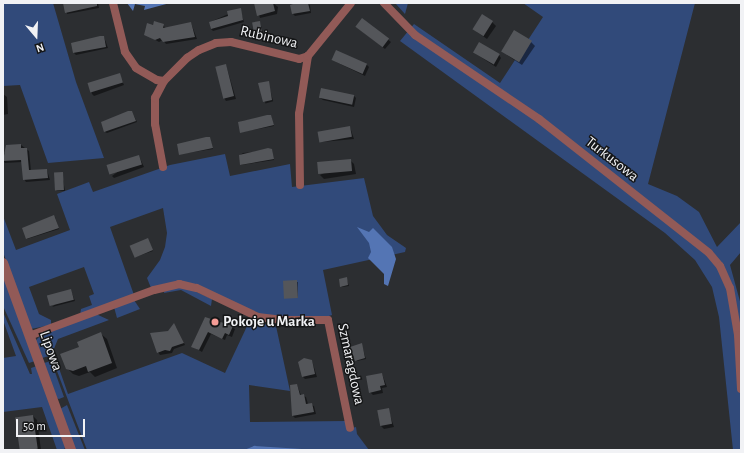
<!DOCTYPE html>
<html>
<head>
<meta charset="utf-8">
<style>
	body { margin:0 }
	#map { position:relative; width:744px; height:453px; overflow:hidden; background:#2c2e31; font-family:"Alegreya Sans",sans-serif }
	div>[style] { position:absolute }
	.green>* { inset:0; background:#314a7a }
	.water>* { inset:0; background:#5475b4 }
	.shadow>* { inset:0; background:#0007; transform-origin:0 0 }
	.stream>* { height:2.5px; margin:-1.25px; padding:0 1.25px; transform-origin:1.25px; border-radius:1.25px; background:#5475b4 }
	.building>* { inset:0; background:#54565a; transform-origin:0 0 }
	.minor>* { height:8px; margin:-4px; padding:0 4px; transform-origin:4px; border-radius:4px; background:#925a57 }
	.tertiary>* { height:10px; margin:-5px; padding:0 5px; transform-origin:5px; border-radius:5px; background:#925a57 }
	.dots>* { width:11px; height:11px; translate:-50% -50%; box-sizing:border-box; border:2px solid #151617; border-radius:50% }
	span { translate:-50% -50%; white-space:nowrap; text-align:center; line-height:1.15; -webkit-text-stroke:3px #151617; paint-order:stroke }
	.street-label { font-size:15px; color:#f1f2f5 }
	.poi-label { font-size:15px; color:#f1f2f5; font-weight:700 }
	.left { translate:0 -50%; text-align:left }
	.frame { position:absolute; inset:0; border:4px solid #f1f2f5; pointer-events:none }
	.north { position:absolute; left:16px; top:16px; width:40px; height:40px; -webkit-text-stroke:3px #151617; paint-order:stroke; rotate:161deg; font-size:11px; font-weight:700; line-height:16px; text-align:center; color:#f1f2f5 }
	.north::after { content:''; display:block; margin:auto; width:14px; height:18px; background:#f1f2f5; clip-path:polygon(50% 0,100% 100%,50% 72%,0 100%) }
	.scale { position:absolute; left:16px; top:419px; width:69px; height:18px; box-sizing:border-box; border:2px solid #f1f2f5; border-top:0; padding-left:5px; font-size:12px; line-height:14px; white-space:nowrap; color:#f1f2f5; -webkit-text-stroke:3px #151617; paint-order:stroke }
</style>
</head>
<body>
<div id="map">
	<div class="green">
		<div style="clip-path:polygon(3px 3px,53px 3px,76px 82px,104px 158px,48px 163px,20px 85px,3px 86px)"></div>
		<div style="clip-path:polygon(395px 3px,408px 3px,405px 14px)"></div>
		<div style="clip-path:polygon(523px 3px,695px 3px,648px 184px,677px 196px,699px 212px,717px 247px,741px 222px,741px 252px,730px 265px,741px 305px,741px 450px,733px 450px,719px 317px,712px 287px,695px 260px,665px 233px,400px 41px,414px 24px,500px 83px,543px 17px)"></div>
		<div style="clip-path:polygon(225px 154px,230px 176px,290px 164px,292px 187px,364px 178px,373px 216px,387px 235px,406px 248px,405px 252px,323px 270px,332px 315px,322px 318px,263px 315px,180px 281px,151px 288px,147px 278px,160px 260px,165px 247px,167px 233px,163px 208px,110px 227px,134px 295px,80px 315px,81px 309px,92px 305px,89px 296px,94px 294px,84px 267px,29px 287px,39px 314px,51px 320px,51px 325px,31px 329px,3px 252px,3px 216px,16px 250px,70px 230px,57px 194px,89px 182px,93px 192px,170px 165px)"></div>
		<div style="clip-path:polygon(3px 274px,35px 361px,29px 363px,3px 306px)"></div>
		<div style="clip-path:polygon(186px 287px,212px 299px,211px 306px,181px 290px,164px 293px,165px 288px)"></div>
		<div style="clip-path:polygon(134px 300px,140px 309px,117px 318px,114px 307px)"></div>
		<div style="clip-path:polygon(3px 312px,30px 374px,32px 374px,31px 368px,37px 366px,66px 447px,63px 450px,57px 450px,42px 407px,3px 412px,3px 358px,16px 356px,3px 320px)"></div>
		<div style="clip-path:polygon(96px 314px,109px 320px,58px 339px,53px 351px,68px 394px,182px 353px,225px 373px,249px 322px,276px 326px,290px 391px,249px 385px,250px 422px,346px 421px,348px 429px,356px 427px,357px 434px,369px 450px,87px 450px,49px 350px,49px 356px,42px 358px,35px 341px,42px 334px)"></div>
		<div style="clip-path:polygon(51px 361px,64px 397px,59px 399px,56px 398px,44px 363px)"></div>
		<div style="clip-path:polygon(67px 405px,85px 450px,75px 450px,60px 409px)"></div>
	</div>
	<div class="water">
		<div style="clip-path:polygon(127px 3px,170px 3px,144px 10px,145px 6px,135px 4px,133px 11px)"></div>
		<div style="clip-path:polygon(357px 227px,369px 232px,373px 228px,392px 247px,396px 259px,388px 286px,384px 284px,384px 274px,368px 258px,371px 252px,369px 243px)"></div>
	</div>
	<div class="shadow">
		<div style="clip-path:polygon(66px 3px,98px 3px,99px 8px,67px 14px)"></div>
		<div style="clip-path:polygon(255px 3px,273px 3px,278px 7px,277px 14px,260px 18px)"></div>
		<div style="clip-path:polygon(305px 3px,310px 5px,311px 13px,295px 16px,293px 14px)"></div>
		<div style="clip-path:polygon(240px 9px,244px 22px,213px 31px,211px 29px,210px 22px)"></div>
		<div style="clip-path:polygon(362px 19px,391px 42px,385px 49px,359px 29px)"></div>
		<div style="clip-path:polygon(155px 22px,160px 23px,166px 28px,191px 23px,197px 39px,166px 44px,163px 40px,159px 42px,145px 34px)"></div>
		<div style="clip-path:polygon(260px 22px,263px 33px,256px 34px,255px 33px)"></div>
		<div style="clip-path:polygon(492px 22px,496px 26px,487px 39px,477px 32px)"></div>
		<div style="clip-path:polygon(104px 37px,108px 48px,76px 55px,74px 53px,72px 44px)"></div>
		<div style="clip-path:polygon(531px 42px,535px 46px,522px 65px,507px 55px)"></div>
		<div style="clip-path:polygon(476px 54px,499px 55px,501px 58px,496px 67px)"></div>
		<div style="clip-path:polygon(332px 60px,366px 64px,369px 67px,365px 76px)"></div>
		<div style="clip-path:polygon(226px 65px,236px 99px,226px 101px,224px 98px)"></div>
		<div style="clip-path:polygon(119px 74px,124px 85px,94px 96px,92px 94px,89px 85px)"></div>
		<div style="left:268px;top:82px;width:20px;height:8px;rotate:75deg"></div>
		<div style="clip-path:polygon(322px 89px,354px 96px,356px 98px,354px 107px,323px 100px,320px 98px)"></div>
		<div style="clip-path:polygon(3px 94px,7px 97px,8px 114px,3px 115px)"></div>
		<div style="clip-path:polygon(132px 112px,137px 122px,107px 133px,105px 132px)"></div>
		<div style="clip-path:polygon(271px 116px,274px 126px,241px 132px,239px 123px,242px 121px)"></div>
		<div style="clip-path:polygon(350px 127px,354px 139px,322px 142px,319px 140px)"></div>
		<div style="clip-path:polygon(210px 138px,213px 149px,180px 154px)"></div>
		<div style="clip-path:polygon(21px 145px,29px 151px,31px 171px,47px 170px,50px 180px,26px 182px,24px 179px,22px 162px,5px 163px,3px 161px,3px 154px)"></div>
		<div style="clip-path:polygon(272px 150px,274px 160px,241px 165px,240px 155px,243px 153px)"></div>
		<div style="clip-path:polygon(139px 156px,144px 167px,114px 178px,112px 176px)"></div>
		<div style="clip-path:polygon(350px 160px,354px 164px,356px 174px,324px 179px,320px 175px)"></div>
		<div style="clip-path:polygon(62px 173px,65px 191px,57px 191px,56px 190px)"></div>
		<div style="clip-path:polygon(55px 217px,59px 229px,27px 239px,23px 229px)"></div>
		<div style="clip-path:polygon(148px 239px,153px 251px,135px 257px,134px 256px)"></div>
		<div style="clip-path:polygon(346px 278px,349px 286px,342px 287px,341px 286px)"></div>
		<div style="left:284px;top:282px;width:14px;height:16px"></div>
		<div style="clip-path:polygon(71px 291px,75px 301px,52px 307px)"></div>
		<div style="clip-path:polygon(205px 318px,227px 326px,228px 324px,235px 329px,232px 337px,227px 335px,225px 340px,211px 334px,202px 352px,192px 346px)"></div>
		<div style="clip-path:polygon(176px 327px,185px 345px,174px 349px,172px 353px,160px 355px,158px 352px,168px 332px)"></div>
		<div style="clip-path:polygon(101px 334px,107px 339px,117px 368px,95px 377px,90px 372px,79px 376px,73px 374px,67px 368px)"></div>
		<div style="clip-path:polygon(362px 346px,366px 359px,357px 361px,351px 347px)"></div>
		<div style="clip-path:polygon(312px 361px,317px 377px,305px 379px,303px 377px)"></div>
		<div style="clip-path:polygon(382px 374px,387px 387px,382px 388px,383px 393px,373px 395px,370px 392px)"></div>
		<div style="clip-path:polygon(297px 385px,301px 395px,306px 397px,308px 404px,314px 406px,316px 414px,295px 418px,293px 416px,291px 386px)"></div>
		<div style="clip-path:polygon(388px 409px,394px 427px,384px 429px,381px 426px)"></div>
		<div style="clip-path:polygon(33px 416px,37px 420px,41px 450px,21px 450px,16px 419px)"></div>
	</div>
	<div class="stream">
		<div style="left:247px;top:450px;width:8px;rotate:-23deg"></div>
		<div style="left:254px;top:447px;width:47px;rotate:3.7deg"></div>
	</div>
	<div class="building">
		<div style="clip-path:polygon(63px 3px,97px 3px,97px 6px,65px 13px)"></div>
		<div style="clip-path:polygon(254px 3px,273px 3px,275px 11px,257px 16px)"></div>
		<div style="clip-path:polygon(296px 3px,308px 3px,310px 11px,292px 14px,290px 5px)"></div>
		<div style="clip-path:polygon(241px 8px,243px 20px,211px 29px,209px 22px,228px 16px,227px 11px)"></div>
		<div style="left:482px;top:14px;width:13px;height:18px;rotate:32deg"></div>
		<div style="left:362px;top:18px;width:34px;height:11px;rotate:37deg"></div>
		<div style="clip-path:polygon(154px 21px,164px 24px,163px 28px,191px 22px,195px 37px,163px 42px,160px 38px,155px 40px,144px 35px,147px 23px,153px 25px)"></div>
		<div style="left:260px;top:21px;width:11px;height:8px;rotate:80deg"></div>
		<div style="left:514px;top:30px;width:21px;height:25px;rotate:31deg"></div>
		<div style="clip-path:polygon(100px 36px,104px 36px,106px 47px,73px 53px,71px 43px)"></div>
		<div style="left:479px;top:42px;width:24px;height:12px;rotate:30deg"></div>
		<div style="left:336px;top:50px;width:34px;height:11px;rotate:24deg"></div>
		<div style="left:226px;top:64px;width:33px;height:11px;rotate:76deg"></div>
		<div style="left:120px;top:73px;width:10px;height:34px;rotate:73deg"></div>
		<div style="clip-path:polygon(269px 81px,272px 100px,263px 102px,258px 83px)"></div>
		<div style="left:321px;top:88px;width:34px;height:10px;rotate:12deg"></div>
		<div style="clip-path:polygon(128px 111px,132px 111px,136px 121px,104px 132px,101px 122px)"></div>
		<div style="clip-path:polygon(267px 115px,271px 115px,274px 125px,240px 133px,238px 122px)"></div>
		<div style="left:350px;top:126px;width:11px;height:33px;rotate:80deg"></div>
		<div style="clip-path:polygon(206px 137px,210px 137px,213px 148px,179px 155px,177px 144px)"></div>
		<div style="clip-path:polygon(21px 144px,21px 148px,27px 148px,29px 170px,47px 169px,48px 178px,23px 180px,21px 160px,3px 161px,6px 145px)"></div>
		<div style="clip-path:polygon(268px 148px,272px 149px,274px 159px,240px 165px,239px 155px)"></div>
		<div style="left:139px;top:155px;width:10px;height:34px;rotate:73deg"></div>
		<div style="left:351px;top:159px;width:12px;height:34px;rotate:85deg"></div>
		<div style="left:63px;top:172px;width:18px;height:9px;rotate:87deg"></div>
		<div style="clip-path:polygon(54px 215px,59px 228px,26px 239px,22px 228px)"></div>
		<div style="left:148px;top:238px;width:13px;height:20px;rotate:67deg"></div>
		<div style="clip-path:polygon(347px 277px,348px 285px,340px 287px,339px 279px)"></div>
		<div style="left:297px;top:280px;width:18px;height:14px;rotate:87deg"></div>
		<div style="left:71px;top:289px;width:11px;height:25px;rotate:75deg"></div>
		<div style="clip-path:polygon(205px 317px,233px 326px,229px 335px,225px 333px,222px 339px,208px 332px,199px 350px,191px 347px)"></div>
		<div style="clip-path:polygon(174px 323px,184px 343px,172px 347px,170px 351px,165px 350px,157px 353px,150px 333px,168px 331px)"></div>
		<div style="clip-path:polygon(101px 332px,112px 363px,88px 372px,86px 366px,73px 371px,66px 369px,60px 354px,79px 347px,77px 342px)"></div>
		<div style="clip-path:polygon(362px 343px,365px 358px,355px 361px,350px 347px)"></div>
		<div style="clip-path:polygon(304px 358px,312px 360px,315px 374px,302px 377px,298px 362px)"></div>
		<div style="clip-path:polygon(382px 373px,385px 385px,380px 386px,381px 390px,369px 393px,366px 376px)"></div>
		<div style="clip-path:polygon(297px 384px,300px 395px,304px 394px,306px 404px,312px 403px,314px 412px,292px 416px,290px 385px)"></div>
		<div style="left:389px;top:408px;width:16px;height:12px;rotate:79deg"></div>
		<div style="left:33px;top:415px;width:34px;height:18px;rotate:82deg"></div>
	</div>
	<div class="minor">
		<div style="left:113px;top:3px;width:50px;rotate:76.2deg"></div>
		<div style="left:125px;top:52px;width:19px;rotate:55deg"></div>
		<div style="left:136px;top:68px;width:24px;rotate:30deg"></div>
		<div style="left:157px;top:80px;width:7px;rotate:8deg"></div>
		<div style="left:164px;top:81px;width:33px;rotate:-45deg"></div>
		<div style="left:187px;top:58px;width:14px;rotate:-34deg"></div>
		<div style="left:199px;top:50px;width:18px;rotate:-22deg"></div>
		<div style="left:216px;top:43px;width:15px;rotate:-4deg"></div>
		<div style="left:231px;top:42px;width:70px;rotate:14deg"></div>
		<div style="left:299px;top:59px;width:9px;rotate:-18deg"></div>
		<div style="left:384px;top:3px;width:45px;rotate:45.9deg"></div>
		<div style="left:415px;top:35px;width:150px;rotate:34.1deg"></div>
		<div style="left:539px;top:119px;width:216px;rotate:38.2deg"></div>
		<div style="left:709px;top:253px;width:17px;rotate:50deg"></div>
		<div style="left:720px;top:266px;width:24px;rotate:66deg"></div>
		<div style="left:730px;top:288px;width:48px;rotate:80.3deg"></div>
		<div style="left:738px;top:335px;width:54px;rotate:86.8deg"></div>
		<div style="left:163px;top:167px;width:44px;rotate:-100.5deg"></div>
		<div style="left:155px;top:124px;width:26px;rotate:-90deg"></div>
		<div style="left:155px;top:98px;width:19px;rotate:-62deg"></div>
		<div style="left:300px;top:185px;width:71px;rotate:-90.8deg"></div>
		<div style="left:299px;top:114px;width:59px;rotate:-81.2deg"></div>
		<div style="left:308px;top:56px;width:68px;rotate:-50.9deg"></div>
		<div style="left:29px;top:336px;width:133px;rotate:-20.2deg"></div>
		<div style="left:154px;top:290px;width:26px;rotate:-13deg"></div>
		<div style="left:179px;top:284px;width:18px;rotate:13deg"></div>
		<div style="left:197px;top:288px;width:68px;rotate:25.4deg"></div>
		<div style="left:258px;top:317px;width:25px;rotate:7deg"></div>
		<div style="left:283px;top:320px;width:45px"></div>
		<div style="left:328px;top:320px;width:110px;rotate:78.5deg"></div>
	</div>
	<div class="tertiary">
		<div style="left:3px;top:263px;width:199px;rotate:70deg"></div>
	</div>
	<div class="dots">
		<div style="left:215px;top:322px;background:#f59c96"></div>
	</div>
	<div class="street-label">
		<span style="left:269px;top:37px;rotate:13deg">Rubinowa</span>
		<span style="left:612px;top:159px;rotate:38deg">Turkusowa</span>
		<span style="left:51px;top:351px;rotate:70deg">Lipowa</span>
		<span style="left:351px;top:364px;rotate:78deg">Szmaragdowa</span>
	</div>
	<div class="poi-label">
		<span class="left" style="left:223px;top:322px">Pokoje u Marka</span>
	</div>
	<div class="frame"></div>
	<div class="north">N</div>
	<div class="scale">50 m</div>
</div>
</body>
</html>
